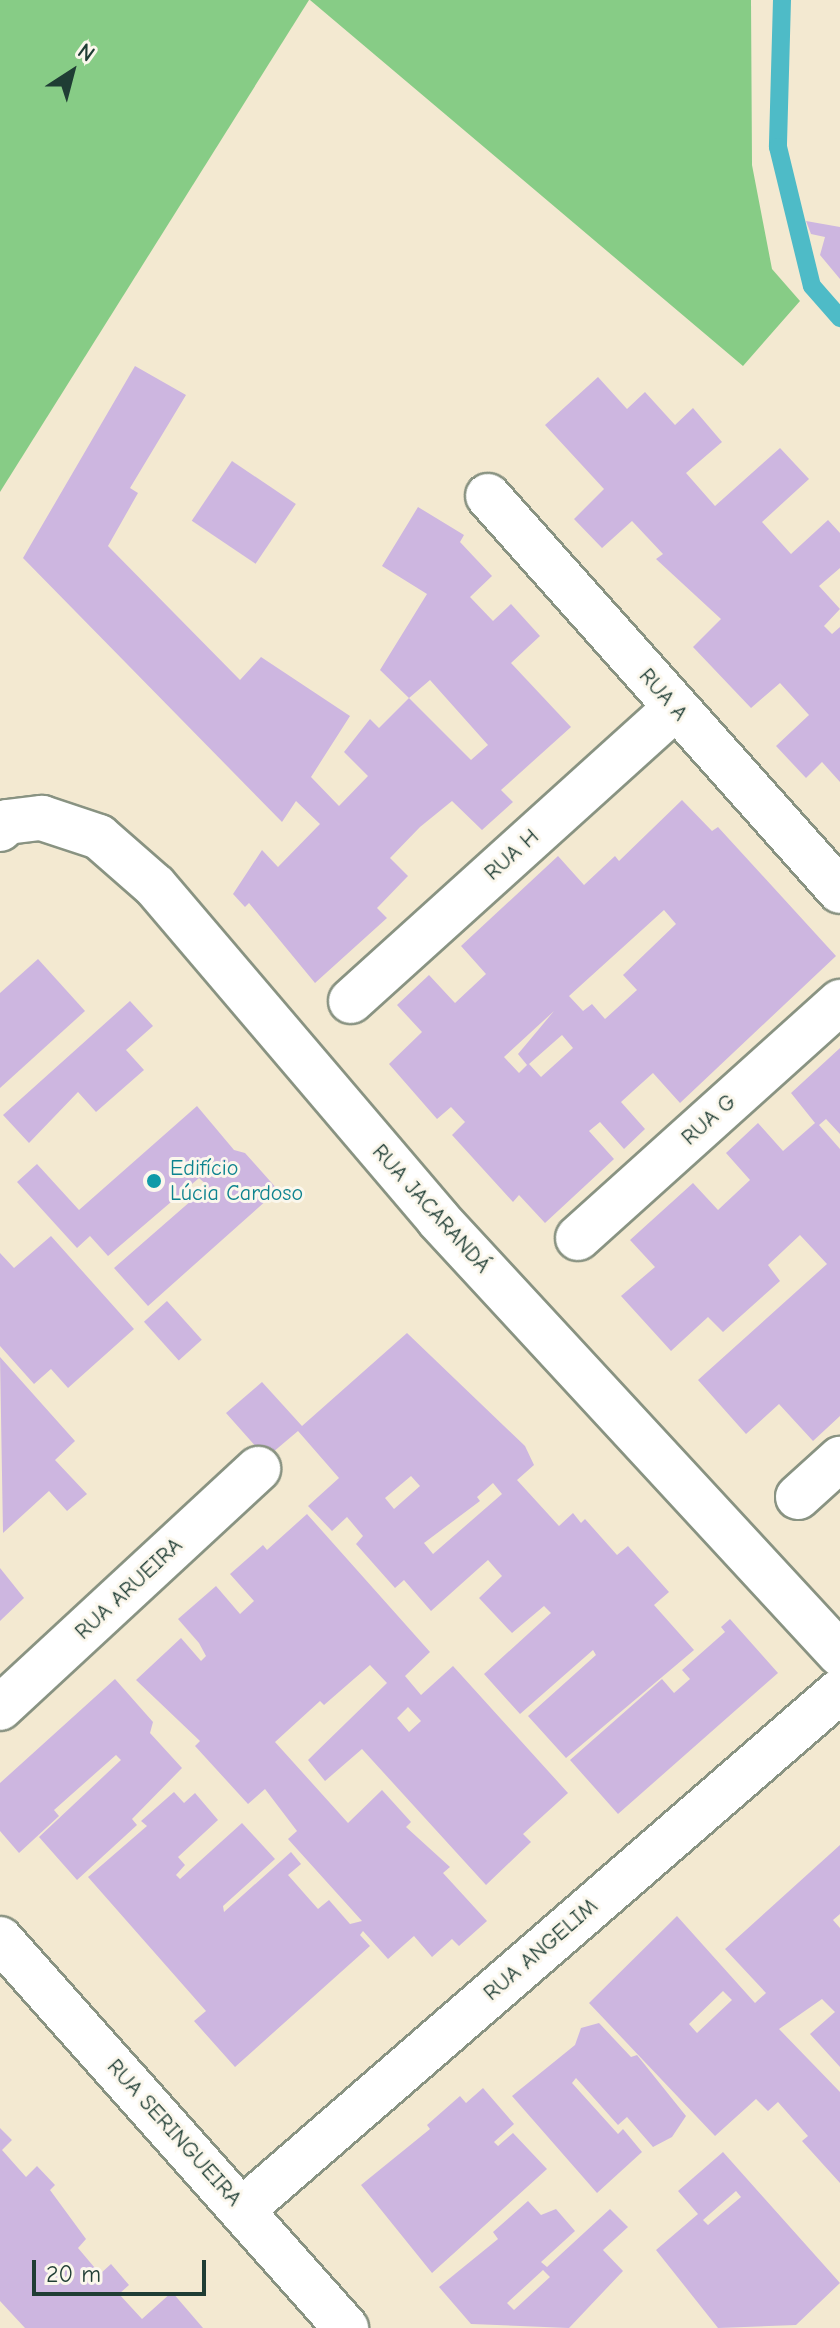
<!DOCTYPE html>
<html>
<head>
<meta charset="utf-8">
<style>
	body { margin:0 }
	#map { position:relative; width:840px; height:2328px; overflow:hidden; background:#f3e9d1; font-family:"Comic Neue",sans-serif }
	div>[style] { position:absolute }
	.green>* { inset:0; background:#87cc86 }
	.stream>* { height:18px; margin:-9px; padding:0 9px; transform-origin:9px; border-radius:9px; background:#4ebbc7 }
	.building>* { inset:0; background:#cdb6e0; transform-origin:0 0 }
	.roads { filter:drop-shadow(2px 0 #899382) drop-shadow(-2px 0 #899382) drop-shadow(0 2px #899382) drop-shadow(0 -2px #899382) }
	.minor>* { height:44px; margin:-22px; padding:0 22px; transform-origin:22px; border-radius:22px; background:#fff }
	.dots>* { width:22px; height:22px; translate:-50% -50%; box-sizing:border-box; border:4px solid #fbf7ec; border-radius:50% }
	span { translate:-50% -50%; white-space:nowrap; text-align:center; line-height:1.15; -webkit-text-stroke:6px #fbf7ec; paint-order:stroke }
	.street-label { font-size:22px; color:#1f3d34 }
	.culture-label { font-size:22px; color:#0d838f }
	.left { translate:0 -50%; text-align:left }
	.north { position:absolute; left:32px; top:32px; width:80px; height:80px; -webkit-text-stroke:6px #fbf7ec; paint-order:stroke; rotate:36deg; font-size:22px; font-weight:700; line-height:32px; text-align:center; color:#1f3d34 }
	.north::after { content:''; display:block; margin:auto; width:28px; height:36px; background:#1f3d34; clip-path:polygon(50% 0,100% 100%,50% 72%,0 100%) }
	.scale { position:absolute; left:32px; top:2260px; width:174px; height:36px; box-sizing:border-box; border:4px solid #1f3d34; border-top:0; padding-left:10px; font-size:24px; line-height:28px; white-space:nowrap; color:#1f3d34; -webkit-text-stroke:6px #fbf7ec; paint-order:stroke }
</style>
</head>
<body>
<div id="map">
	<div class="green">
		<div style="clip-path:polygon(0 0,309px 0,0 492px)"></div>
		<div style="clip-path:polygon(310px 0,751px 0,752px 165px,772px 269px,800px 301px,743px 366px)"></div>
	</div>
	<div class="stream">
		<div style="left:782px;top:0;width:147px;rotate:91.6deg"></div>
		<div style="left:778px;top:147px;width:143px;rotate:76.3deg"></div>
		<div style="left:812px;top:286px;width:43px;rotate:48.8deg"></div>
	</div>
	<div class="building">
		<div style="clip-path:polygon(806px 221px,840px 227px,840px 279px,820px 255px,825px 237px,811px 234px)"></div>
		<div style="clip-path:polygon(evenodd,135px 366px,186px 395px,130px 488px,138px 493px,108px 546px,240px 680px,261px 657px,350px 716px,311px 777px,339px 806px,368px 776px,344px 752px,370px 719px,379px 728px,409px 698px,380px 670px,427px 594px,382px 566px,418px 507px,464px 535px,460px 542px,492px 576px,470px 597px,493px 621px,511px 604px,540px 636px,511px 663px,571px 727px,501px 790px,513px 802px,482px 830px,452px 801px,420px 827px,390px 858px,408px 876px,377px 908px,387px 918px,315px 983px,249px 903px,245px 907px,233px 894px,262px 850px,278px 867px,320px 824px,296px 801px,282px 822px,23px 558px,135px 366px,430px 680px,488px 745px,471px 760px,409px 698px,430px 680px)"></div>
		<div style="clip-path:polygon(598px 377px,627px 409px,645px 392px,675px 425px,693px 408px,722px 442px,686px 473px,715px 506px,780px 448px,809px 479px,762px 522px,791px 554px,828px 520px,840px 533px,840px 568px,819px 586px,840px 609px,824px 626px,832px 634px,840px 627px,840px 782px,822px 762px,806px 778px,776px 746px,809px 715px,780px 683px,751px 708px,693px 647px,721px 619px,656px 559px,663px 554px,632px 521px,602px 548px,574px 519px,604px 489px,545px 425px)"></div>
		<div style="left:232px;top:461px;width:77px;height:72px;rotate:34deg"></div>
		<div style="clip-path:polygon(evenodd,682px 800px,712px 831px,718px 827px,836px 956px,680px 1103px,653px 1073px,633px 1091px,621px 1102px,645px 1129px,624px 1149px,600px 1122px,589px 1131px,614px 1159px,545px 1223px,519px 1195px,513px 1202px,452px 1135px,465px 1122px,451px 1107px,437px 1119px,389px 1064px,422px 1032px,397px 1005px,429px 975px,455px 1003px,486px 974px,461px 946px,558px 856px,584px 885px,615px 856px,619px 861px,682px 800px,664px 910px,676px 924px,623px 975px,637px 990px,605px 1019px,592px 1004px,583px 1011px,569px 996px,664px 910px,682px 800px,554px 1011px,518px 1054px,527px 1065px,519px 1073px,504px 1057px,554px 1011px,682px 800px,562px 1035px,573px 1048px,541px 1077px,529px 1064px,562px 1035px)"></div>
		<div style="clip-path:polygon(38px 959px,85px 1011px,0 1088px,0 993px)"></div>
		<div style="clip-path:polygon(130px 1001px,153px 1026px,126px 1050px,144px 1070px,96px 1112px,78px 1092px,29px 1143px,3px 1115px)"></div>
		<div style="clip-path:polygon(840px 1048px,840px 1134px,826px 1119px,819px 1125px,840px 1149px,840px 1416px,813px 1441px,779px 1404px,746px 1434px,698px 1380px,827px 1264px,800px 1235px,768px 1265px,780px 1281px,723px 1332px,708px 1317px,671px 1351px,621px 1296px,655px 1267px,630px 1240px,693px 1183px,718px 1210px,750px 1180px,726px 1153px,758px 1123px,783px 1151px,815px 1123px,791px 1093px)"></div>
		<div style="clip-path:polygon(197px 1106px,234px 1150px,245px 1153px,278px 1190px,148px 1306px,114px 1268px,208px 1186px,199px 1178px,108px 1256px,90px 1236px,77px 1248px,17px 1182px,37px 1164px,79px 1210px)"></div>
		<div style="clip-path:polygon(51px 1236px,134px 1329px,68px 1388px,51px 1369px,34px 1384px,0 1346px,0 1253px,14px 1268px)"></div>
		<div style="left:167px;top:1301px;width:52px;height:31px;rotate:48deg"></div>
		<div style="clip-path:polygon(evenodd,407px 1333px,525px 1446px,534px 1465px,517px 1480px,559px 1526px,573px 1513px,581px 1523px,585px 1519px,617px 1555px,628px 1546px,669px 1592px,654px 1605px,694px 1650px,566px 1758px,528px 1716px,596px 1655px,593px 1650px,520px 1714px,484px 1674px,551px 1613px,544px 1606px,512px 1633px,479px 1598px,502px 1576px,488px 1560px,431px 1611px,404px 1580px,395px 1588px,356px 1544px,363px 1536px,347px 1517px,332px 1531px,308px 1506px,339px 1478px,298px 1431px,266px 1458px,226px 1413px,262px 1382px,302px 1426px,407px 1333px,411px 1476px,420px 1486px,394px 1509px,385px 1498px,411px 1476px,407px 1333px,493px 1483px,502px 1494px,433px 1554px,424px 1543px,480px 1501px,477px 1497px,493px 1483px)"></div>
		<div style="clip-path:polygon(0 1357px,75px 1441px,55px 1460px,87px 1494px,67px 1511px,49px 1491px,3px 1533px)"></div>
		<div style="clip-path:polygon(evenodd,307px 1514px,430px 1652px,405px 1676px,421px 1695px,453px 1666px,568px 1793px,523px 1834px,531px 1842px,486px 1885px,362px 1749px,325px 1781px,308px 1760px,387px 1683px,370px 1665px,324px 1705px,320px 1701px,275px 1742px,348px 1823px,382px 1790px,411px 1822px,406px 1827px,450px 1867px,443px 1873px,487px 1921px,459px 1946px,452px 1939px,432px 1957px,414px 1936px,388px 1959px,363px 1931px,360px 1935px,370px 1946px,235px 2067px,194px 2021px,206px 2011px,88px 1877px,147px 1826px,141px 1821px,174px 1792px,184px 1803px,195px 1793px,218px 1820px,178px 1857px,185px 1865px,176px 1875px,180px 1879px,242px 1823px,275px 1859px,223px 1906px,224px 1912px,291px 1852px,301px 1864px,288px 1875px,318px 1909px,329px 1900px,350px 1924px,362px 1921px,288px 1839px,297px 1831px,265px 1789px,248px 1804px,195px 1746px,200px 1741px,136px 1680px,181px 1638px,201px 1661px,206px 1656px,199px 1643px,178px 1619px,216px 1586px,240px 1614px,254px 1601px,230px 1574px,263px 1545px,267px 1550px,307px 1514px,408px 1707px,421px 1721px,409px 1732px,397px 1718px,408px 1707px)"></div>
		<div style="clip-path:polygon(0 1568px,24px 1598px,0 1621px)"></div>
		<div style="clip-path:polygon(730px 1619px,778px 1673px,618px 1814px,570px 1760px,662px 1679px,674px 1693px,690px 1679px,682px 1670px,725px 1632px,721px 1627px)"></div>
		<div style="clip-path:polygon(115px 1679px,153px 1722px,150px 1733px,182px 1768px,132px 1819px,137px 1825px,77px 1880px,39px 1837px,121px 1760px,116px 1755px,54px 1810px,59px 1816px,19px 1853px,0 1831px,0 1783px)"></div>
		<div style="clip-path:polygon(evenodd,840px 1845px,840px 1914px,833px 1920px,840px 1928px,840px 2067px,810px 2034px,835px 2012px,822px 1999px,779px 2029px,840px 2092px,840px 2183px,802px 2141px,808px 2136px,778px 2102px,768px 2111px,756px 2099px,715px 2136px,589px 2003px,677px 1916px,755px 2003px,766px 1993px,725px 1949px,840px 1845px,723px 1991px,732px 2000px,697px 2033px,689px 2024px,723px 1991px)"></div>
		<div style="clip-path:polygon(599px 2023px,631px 2057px,637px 2055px,686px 2116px,672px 2137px,653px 2147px,627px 2117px,618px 2125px,576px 2078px,572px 2083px,618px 2134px,623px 2129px,642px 2152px,597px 2193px,512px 2096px,575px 2045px,581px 2028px)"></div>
		<div style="clip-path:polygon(483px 2088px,514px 2124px,494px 2142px,498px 2146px,513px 2133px,547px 2169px,432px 2273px,361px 2185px,430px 2129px,427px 2125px,460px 2096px,466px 2103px)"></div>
		<div style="clip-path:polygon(0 2128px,12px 2140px,2px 2150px,26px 2177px,37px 2166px,55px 2185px,50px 2190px,86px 2239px,78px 2248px,100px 2274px,111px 2264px,129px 2285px,119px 2294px,142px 2319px,172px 2292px,203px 2328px,25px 2328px,0 2301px)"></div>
		<div style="clip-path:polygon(evenodd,723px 2152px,840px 2283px,796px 2325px,718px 2328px,656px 2250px,698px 2214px,678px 2191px,723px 2152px,736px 2191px,741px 2197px,708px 2225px,703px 2220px,736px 2191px)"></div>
		<div style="clip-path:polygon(evenodd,528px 2201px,541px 2215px,556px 2209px,575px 2231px,541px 2262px,547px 2267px,610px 2209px,628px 2227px,603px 2250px,623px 2271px,569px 2328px,471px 2324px,439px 2287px,498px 2239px,493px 2232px,528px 2201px,543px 2270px,550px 2277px,514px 2310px,507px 2303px,543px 2270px)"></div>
	</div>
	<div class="roads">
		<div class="minor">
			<div style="left:488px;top:496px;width:529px;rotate:48.29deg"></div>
			<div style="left:0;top:829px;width:10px;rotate:-45deg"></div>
			<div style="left:7px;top:822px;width:35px;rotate:-7deg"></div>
			<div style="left:42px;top:818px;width:60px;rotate:18.4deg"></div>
			<div style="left:99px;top:837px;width:74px;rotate:41.2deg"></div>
			<div style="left:155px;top:886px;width:437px;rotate:49.6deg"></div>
			<div style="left:438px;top:1219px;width:592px;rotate:47.26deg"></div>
			<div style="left:351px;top:1001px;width:435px;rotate:-42.1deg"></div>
			<div style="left:578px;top:1238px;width:353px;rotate:-42deg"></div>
			<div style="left:798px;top:1497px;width:57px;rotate:-42.1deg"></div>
			<div style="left:0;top:1708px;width:352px;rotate:-42.8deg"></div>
			<div style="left:0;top:1939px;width:521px;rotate:48.35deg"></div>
			<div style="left:242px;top:2210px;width:792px;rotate:-40.95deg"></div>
		</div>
	</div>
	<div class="dots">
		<div style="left:154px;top:1181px;background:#0f9aa8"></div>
	</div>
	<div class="street-label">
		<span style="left:663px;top:695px;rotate:49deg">RUA A</span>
		<span style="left:512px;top:855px;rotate:-42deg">RUA H</span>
		<span style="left:709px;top:1120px;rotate:-42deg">RUA G</span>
		<span style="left:431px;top:1209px;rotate:48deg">RUA JACARANDÁ</span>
		<span style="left:129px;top:1589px;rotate:-43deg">RUA ARUEIRA</span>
		<span style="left:541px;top:1950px;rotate:-41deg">RUA ANGELIM</span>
		<span style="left:174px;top:2133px;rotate:48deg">RUA SERINGUEIRA</span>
	</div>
	<div class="culture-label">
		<span class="left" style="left:170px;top:1181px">Edifício<br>Lúcia Cardoso</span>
	</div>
	<div class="north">N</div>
	<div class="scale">20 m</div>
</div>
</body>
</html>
